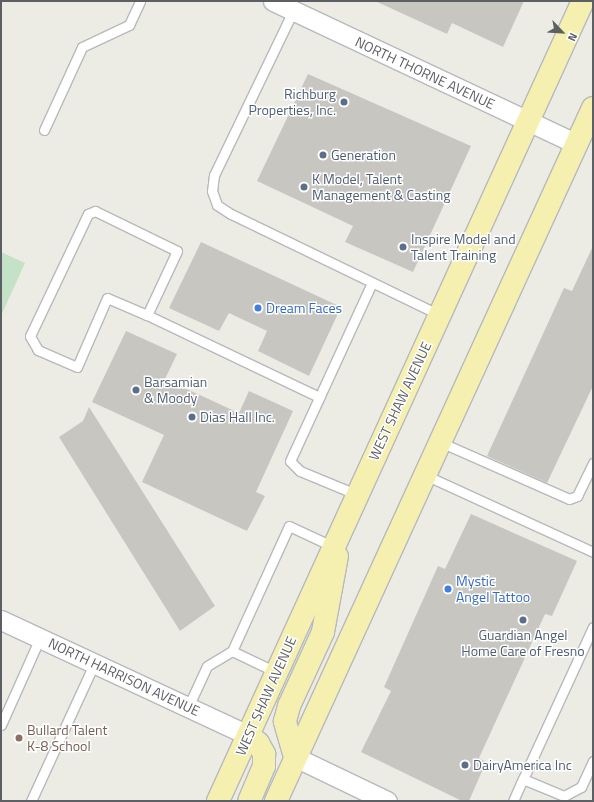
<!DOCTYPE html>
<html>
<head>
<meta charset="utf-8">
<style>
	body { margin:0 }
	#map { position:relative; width:594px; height:802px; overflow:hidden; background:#edece4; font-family:"Titillium Web",sans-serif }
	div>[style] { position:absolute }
	.green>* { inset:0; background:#c3e2c6 }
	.building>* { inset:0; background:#c8c6c1 }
	.roads { filter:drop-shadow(1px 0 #b6b9bd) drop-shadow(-1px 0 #b6b9bd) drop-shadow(0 1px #b6b9bd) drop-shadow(0 -1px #b6b9bd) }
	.lane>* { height:9px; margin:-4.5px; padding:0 4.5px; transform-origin:4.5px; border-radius:4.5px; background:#fff }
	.street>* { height:19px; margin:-9.5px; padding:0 9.5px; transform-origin:9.5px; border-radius:9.5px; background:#fff }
	.primary>* { height:22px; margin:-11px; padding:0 11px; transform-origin:11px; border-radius:11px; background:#f6f0b0 }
	.dots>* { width:11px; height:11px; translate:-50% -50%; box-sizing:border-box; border:2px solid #fff; border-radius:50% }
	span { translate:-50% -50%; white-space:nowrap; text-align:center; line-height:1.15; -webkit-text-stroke:3px #fff; paint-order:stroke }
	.street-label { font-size:14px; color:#5c5f63 }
	.service-label { font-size:14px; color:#4e5e75 }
	.right { translate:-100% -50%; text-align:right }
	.left { translate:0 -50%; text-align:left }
	.shop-label { font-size:14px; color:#366cbe }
	.education-label { font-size:14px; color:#785e54 }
	.frame { position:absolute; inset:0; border:2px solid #5c5f63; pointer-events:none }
	.north { position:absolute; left:542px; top:12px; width:40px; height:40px; -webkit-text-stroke:3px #fff; paint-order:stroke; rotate:115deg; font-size:11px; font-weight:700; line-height:16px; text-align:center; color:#5c5f63 }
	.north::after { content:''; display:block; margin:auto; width:14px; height:18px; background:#5c5f63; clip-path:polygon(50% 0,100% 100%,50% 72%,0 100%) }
</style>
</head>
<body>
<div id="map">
	<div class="green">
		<div style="clip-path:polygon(1px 252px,25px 263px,1px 316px)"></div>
	</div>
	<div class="building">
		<div style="clip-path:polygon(375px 1px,524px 1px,503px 47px,452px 23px,447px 34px)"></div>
		<div style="clip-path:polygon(308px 74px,471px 146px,413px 272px,345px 242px,353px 226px,257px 181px)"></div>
		<div style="clip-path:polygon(201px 242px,341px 307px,309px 376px,258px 351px,267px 331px,229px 313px,219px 331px,169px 308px)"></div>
		<div style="clip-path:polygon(593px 246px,593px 386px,547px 483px,487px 456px,564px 288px,572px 291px)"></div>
		<div style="clip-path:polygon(126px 331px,177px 354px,165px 379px,239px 413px,249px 391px,293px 411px,256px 492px,265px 496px,247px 531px,142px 482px,164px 435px,92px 402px)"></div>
		<div style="clip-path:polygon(89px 407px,215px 606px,180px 631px,59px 437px,83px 421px)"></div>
		<div style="clip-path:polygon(471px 514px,577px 561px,552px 616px,545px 614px,479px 758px,486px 762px,469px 801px,462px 801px,361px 752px,391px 691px,384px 687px,438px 566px,445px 569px)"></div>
	</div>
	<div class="roads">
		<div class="lane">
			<div style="left:293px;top:11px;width:182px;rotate:115.7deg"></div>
			<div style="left:214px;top:175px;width:16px;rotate:97deg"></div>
			<div style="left:212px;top:191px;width:15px;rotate:70deg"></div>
			<div style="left:217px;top:205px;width:17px;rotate:33deg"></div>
			<div style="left:231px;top:214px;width:232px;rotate:25.8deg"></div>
			<div style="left:44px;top:130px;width:91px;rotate:-65.4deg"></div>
			<div style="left:82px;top:47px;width:52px;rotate:-25.1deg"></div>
			<div style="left:129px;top:25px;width:26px;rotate:-65deg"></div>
			<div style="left:147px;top:315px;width:43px;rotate:-157deg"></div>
			<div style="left:107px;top:298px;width:75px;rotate:113.5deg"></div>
			<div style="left:77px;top:367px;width:43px;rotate:-156.4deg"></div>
			<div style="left:38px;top:350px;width:16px;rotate:-120deg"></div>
			<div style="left:30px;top:336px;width:135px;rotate:-64.6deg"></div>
			<div style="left:88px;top:214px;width:8px;rotate:-23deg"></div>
			<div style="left:95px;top:211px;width:91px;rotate:26deg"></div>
			<div style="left:177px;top:251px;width:71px;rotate:115.1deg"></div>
			<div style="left:147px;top:315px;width:191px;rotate:25.5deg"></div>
			<div style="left:440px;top:442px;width:141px;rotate:23.8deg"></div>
			<div style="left:569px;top:499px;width:9px;rotate:-21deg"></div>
			<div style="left:577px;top:496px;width:37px;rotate:-64deg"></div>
			<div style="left:425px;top:475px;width:185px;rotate:24.6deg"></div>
			<div style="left:358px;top:495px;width:63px;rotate:-157.5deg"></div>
			<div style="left:300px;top:471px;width:14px;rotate:-135deg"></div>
			<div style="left:290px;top:461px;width:196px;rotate:-65.3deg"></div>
			<div style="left:232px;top:651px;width:49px;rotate:25.5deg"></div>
			<div style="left:188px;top:707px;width:45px;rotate:-65.1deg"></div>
			<div style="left:207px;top:666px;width:29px;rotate:-31deg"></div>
			<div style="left:232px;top:651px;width:137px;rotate:-65.5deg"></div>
			<div style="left:289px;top:526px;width:50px;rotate:25deg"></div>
			<div style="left:1px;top:725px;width:95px;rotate:-65.9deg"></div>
			<div style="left:523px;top:779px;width:167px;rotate:-65.3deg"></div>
			<div style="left:31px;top:801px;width:151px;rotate:-65.3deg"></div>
			<div style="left:513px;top:801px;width:24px;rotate:-66deg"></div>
			<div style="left:523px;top:779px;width:44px;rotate:22.5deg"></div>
			<div style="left:564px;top:796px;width:19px;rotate:-28deg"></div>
			<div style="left:581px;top:787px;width:29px;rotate:-65deg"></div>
		</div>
		<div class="street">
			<div style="left:273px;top:1px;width:336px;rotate:25.2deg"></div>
			<div style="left:1px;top:620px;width:272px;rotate:25deg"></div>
			<div style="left:295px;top:757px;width:102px;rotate:25.6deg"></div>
		</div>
		<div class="primary">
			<div style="left:248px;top:735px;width:13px;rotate:39deg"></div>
			<div style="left:258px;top:743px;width:13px;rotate:61deg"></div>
			<div style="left:264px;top:754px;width:12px;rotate:90deg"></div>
			<div style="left:264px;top:766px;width:38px;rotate:113deg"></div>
			<div style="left:295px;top:757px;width:37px;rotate:-106deg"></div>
			<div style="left:285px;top:721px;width:16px;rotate:-75deg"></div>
			<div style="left:289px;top:706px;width:81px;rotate:-65.3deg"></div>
			<div style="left:323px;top:632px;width:77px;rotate:-79.6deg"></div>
			<div style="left:218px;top:801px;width:879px;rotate:-65.48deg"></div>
			<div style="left:276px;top:801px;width:762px;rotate:-65.42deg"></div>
		</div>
	</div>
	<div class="dots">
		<div style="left:344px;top:102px;background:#5c6f8a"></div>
		<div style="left:323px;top:155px;background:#5c6f8a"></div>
		<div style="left:304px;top:187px;background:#5c6f8a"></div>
		<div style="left:403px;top:247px;background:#5c6f8a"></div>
		<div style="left:258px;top:308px;background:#3f7fe0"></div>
		<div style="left:136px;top:390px;background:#5c6f8a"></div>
		<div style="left:192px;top:417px;background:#5c6f8a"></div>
		<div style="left:448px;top:589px;background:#3f7fe0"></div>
		<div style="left:523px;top:620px;background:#5c6f8a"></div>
		<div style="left:19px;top:738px;background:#8d6e63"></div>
		<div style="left:465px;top:765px;background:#5c6f8a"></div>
	</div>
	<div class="street-label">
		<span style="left:425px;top:73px;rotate:25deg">NORTH THORNE AVENUE</span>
		<span style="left:400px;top:401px;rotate:-65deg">WEST SHAW AVENUE</span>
		<span style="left:124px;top:677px;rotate:25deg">NORTH HARRISON AVENUE</span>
		<span style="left:266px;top:696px;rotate:-66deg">WEST SHAW AVENUE</span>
	</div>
	<div class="service-label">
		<span class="right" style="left:336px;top:102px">Richburg<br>Properties, Inc.</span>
		<span class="left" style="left:331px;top:155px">Generation</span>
		<span class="left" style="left:312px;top:187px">K Model, Talent<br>Management &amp; Casting</span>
		<span class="left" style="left:411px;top:247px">Inspire Model and<br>Talent Training</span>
		<span class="left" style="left:144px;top:390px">Barsamian<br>&amp; Moody</span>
		<span class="left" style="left:200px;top:417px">Dias Hall Inc.</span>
		<span style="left:523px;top:643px">Guardian Angel<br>Home Care of Fresno</span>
		<span class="left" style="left:473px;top:765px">DairyAmerica Inc</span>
	</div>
	<div class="shop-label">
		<span class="left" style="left:266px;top:308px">Dream Faces</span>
		<span class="left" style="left:456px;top:589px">Mystic<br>Angel Tattoo</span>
	</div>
	<div class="education-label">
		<span class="left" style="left:27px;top:738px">Bullard Talent<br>K-8 School</span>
	</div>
	<div class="frame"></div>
	<div class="north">N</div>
</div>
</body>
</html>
